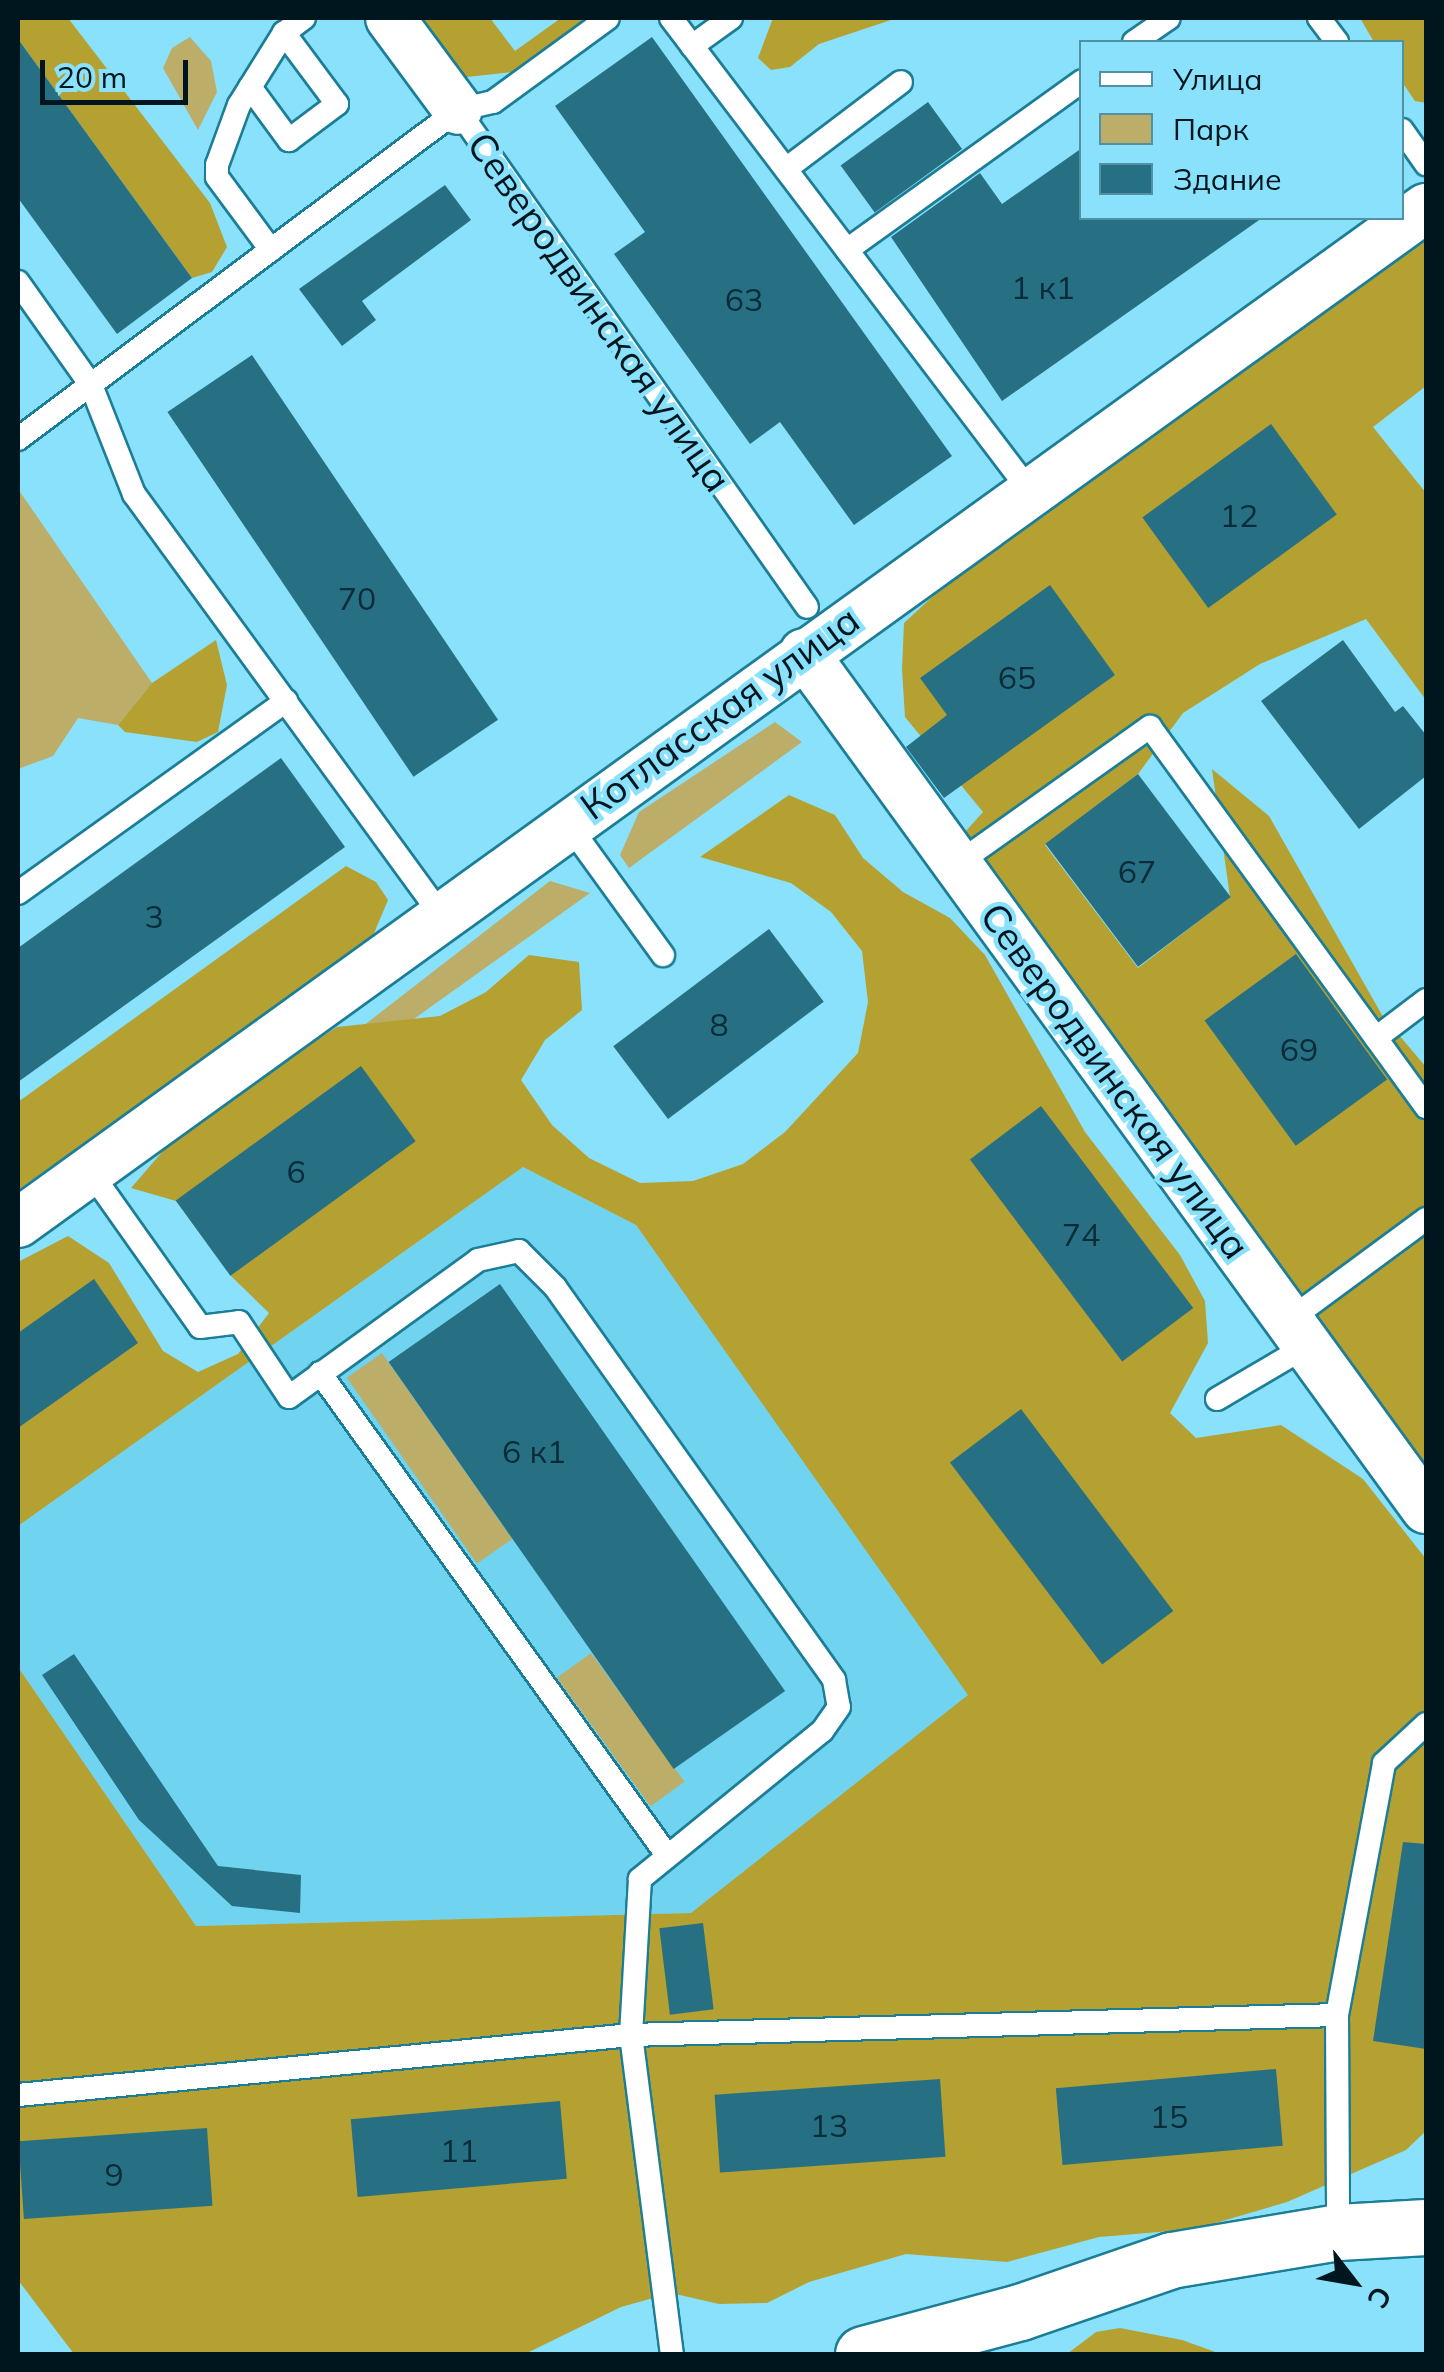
<!DOCTYPE html>
<html>
<head>
<meta charset="utf-8">
<style>
	body { margin:0 }
	#map { position:relative; width:1444px; height:2372px; overflow:hidden; background:#89e1fc; font-family:Mulish,sans-serif }
	div>[style] { position:absolute }
	.built>* { inset:0; background:#70d3f0 }
	.green>* { inset:0; background:#bcae68; transform-origin:0 0 }
	.forest>* { inset:0; background:#b4a132 }
	.building>* { inset:0; background:#277084; transform-origin:0 0 }
	.roads { filter:drop-shadow(2px 0 #1c7e96) drop-shadow(-2px 0 #1c7e96) drop-shadow(0 2px #1c7e96) drop-shadow(0 -2px #1c7e96) }
	.service>* { height:22px; margin:-11px; padding:0 11px; transform-origin:11px; border-radius:11px; background:#fff }
	.minor>* { height:48px; margin:-24px; padding:0 24px; transform-origin:24px; border-radius:24px; background:#fff }
	.tertiary>* { height:55px; margin:-27.5px; padding:0 27.5px; transform-origin:27.5px; border-radius:27.5px; background:#fff }
	span { translate:-50% -50%; white-space:nowrap; text-align:center; line-height:1.15; -webkit-text-stroke:9px #89e1fc; paint-order:stroke }
	.number-label { font-size:32px; color:#0a2c38 }
	.number-label span { -webkit-text-stroke-width:0 }
	.street-label { font-size:38px; color:#00161e }
	.frame { position:absolute; inset:0; border:20px solid #00161e; pointer-events:none }
	.legend { position:absolute; left:1079px; top:40px; width:325px; height:180px; box-sizing:border-box; background:#89e1fc; border:2px solid #5290a3; margin:0; padding:12px 18px; list-style:none; font-size:30px; color:#00161e }
	.legend li { display:flex; align-items:center; gap:20px; height:50px }
	.legend b { width:50px; border:2px solid #5290a3 }
	.north { position:absolute; left:1304px; top:2232px; width:100px; height:100px; -webkit-text-stroke:8px #89e1fc; paint-order:stroke; rotate:121deg; font-size:28px; font-weight:700; line-height:40px; text-align:center; color:#00161e }
	.north::after { content:''; display:block; margin:auto; width:35px; height:45px; background:#00161e; clip-path:polygon(50% 0,100% 100%,50% 72%,0 100%) }
	.scale { position:absolute; left:40px; top:60px; width:148px; height:45px; box-sizing:border-box; border:5px solid #00161e; border-top:0; padding-left:12px; font-size:30px; line-height:35px; white-space:nowrap; color:#00161e; -webkit-text-stroke:8px #89e1fc; paint-order:stroke }
</style>
</head>
<body>
<div id="map">
	<div class="built">
		<div style="clip-path:polygon(523px 1167px,636px 1225px,969px 1695px,692px 1913px,196px 1926px,18px 1667px,18px 1526px)"></div>
	</div>
	<div class="green">
		<div style="clip-path:polygon(190px 37px,211px 61px,217px 92px,198px 130px,163px 68px,172px 48px)"></div>
		<div style="clip-path:polygon(18px 489px,152px 683px,118px 725px,78px 718px,53px 756px,18px 769px)"></div>
		<div style="clip-path:polygon(775px 722px,802px 742px,629px 868px,620px 855px,639px 812px)"></div>
		<div style="clip-path:polygon(550px 881px,590px 893px,411px 1021px,363px 1026px)"></div>
		<div style="left:382px;top:1353px;width:227px;height:43px;rotate:55deg"></div>
		<div style="left:591px;top:1653px;width:159px;height:42px;rotate:54deg"></div>
	</div>
	<div class="forest">
		<div style="clip-path:polygon(18px 18px,68px 18px,210px 203px,227px 247px,212px 272px,192px 278px,18px 39px)"></div>
		<div style="clip-path:polygon(416px 18px,490px 18px,515px 51px,561px 18px,597px 18px,530px 70px,458px 78px)"></div>
		<div style="clip-path:polygon(773px 18px,897px 18px,819px 44px,790px 67px,771px 70px,758px 58px)"></div>
		<div style="clip-path:polygon(1360px 18px,1426px 18px,1426px 103px,1415px 101px,1402px 82px,1402px 42px,1374px 42px)"></div>
		<div style="clip-path:polygon(1426px 234px,1426px 386px,1373px 427px,1426px 493px,1426px 700px,1366px 619px,1260px 664px,1183px 713px,1138px 774px,1045px 845px,1138px 968px,1230px 897px,1212px 769px,1269px 816px,1382px 1015px,1426px 1067px,1426px 1490px,1405px 1436px,1367px 1384px,1325px 1343px,1123px 1047px,1076px 1021px,956px 842px,983px 812px,905px 717px,902px 669px,904px 623px,955px 576px)"></div>
		<div style="clip-path:polygon(216px 640px,227px 685px,218px 732px,197px 742px,125px 732px,118px 725px,152px 683px)"></div>
		<div style="clip-path:polygon(789px 795px,835px 815px,863px 858px,903px 892px,950px 918px,985px 955px,1085px 1132px,1180px 1255px,1205px 1301px,1208px 1343px,1170px 1413px,1196px 1438px,1281px 1425px,1363px 1479px,1426px 1559px,1426px 2131px,1406px 2150px,1287px 2202px,1195px 2229px,1099px 2237px,1007px 2262px,906px 2254px,809px 2282px,767px 2303px,719px 2304px,671px 2293px,621px 2307px,525px 2354px,74px 2354px,18px 2280px,18px 1667px,196px 1926px,691px 1913px,968px 1695px,636px 1225px,523px 1167px,18px 1526px,18px 1262px,68px 1236px,109px 1263px,163px 1351px,198px 1372px,238px 1354px,269px 1313px,231px 1276px,176px 1201px,131px 1188px,163px 1151px,244px 1086px,337px 1027px,440px 1016px,486px 992px,529px 955px,579px 962px,582px 1010px,545px 1040px,521px 1080px,552px 1125px,589px 1158px,640px 1183px,693px 1181px,743px 1164px,785px 1132px,858px 1053px,868px 1002px,862px 951px,831px 912px,791px 883px,700px 857px)"></div>
		<div style="clip-path:polygon(346px 866px,376px 882px,388px 900px,372px 938px,18px 1190px,18px 1102px)"></div>
		<div style="clip-path:polygon(1120px 2328px,1182px 2340px,1221px 2354px,1067px 2354px,1096px 2332px)"></div>
	</div>
	<div class="building">
		<div style="clip-path:polygon(652px 37px,952px 456px,854px 525px,780px 422px,750px 444px,614px 254px,645px 232px,555px 106px)"></div>
		<div style="clip-path:polygon(18px 39px,192px 278px,117px 334px,18px 198px)"></div>
		<div style="left:928px;top:102px;width:58px;height:108px;rotate:54deg"></div>
		<div style="clip-path:polygon(1082px 148px,1082px 218px,1262px 218px,1002px 401px,891px 237px,980px 173px,1002px 204px)"></div>
		<div style="clip-path:polygon(445px 185px,471px 220px,362px 301px,376px 320px,342px 346px,299px 289px)"></div>
		<div style="left:252px;top:355px;width:440px;height:102px;rotate:56deg"></div>
		<div style="left:1271px;top:424px;width:112px;height:159px;rotate:54deg"></div>
		<div style="clip-path:polygon(1050px 585px,1115px 675px,944px 798px,906px 747px,947px 715px,920px 678px)"></div>
		<div style="clip-path:polygon(1343px 640px,1395px 712px,1403px 706px,1426px 735px,1426px 776px,1359px 829px,1261px 701px)"></div>
		<div style="clip-path:polygon(281px 758px,345px 847px,18px 1082px,18px 948px)"></div>
		<div style="left:1138px;top:774px;width:154px;height:116px;rotate:53deg"></div>
		<div style="left:769px;top:929px;width:91px;height:195px;rotate:53deg"></div>
		<div style="left:1296px;top:954px;width:155px;height:113px;rotate:54deg"></div>
		<div style="left:361px;top:1066px;width:93px;height:229px;rotate:54deg"></div>
		<div style="left:1041px;top:1106px;width:253px;height:89px;rotate:53deg"></div>
		<div style="clip-path:polygon(94px 1279px,138px 1343px,18px 1428px,18px 1333px)"></div>
		<div style="left:500px;top:1284px;width:497px;height:136px;rotate:55deg"></div>
		<div style="left:1021px;top:1409px;width:253px;height:89px;rotate:53deg"></div>
		<div style="clip-path:polygon(74px 1654px,218px 1866px,301px 1875px,300px 1913px,232px 1906px,139px 1820px,42px 1675px)"></div>
		<div style="clip-path:polygon(1403px 1842px,1426px 1844px,1426px 2049px,1373px 2041px)"></div>
		<div style="left:703px;top:1923px;width:87px;height:44px;rotate:83deg"></div>
		<div style="left:1276px;top:2069px;width:77px;height:221px;rotate:85deg"></div>
		<div style="left:940px;top:2079px;width:78px;height:226px;rotate:86deg"></div>
		<div style="left:560px;top:2101px;width:78px;height:210px;rotate:85deg"></div>
		<div style="left:207px;top:2128px;width:78px;height:189px;rotate:86deg"></div>
	</div>
	<div class="roads">
		<div class="service">
			<div style="left:671px;top:18px;width:592px;rotate:52.82deg"></div>
			<div style="left:1319px;top:18px;width:30px;rotate:53deg"></div>
			<div style="left:1134px;top:42px;width:42px;rotate:-34.4deg"></div>
			<div style="left:692px;top:46px;width:48px;rotate:-35.7deg"></div>
			<div style="left:250px;top:87px;width:66px;rotate:53.7deg"></div>
			<div style="left:289px;top:140px;width:60px;rotate:-36.9deg"></div>
			<div style="left:337px;top:104px;width:89px;rotate:-126.7deg"></div>
			<div style="left:458px;top:110px;width:607px;rotate:54.92deg"></div>
			<div style="left:1402px;top:130px;width:42px;rotate:54.8deg"></div>
			<div style="left:786px;top:169px;width:144px;rotate:-37.1deg"></div>
			<div style="left:271px;top:250px;width:91px;rotate:-126.5deg"></div>
			<div style="left:217px;top:177px;width:12px;rotate:-90deg"></div>
			<div style="left:217px;top:165px;width:64px;rotate:-69.9deg"></div>
			<div style="left:239px;top:105px;width:85px;rotate:-58deg"></div>
			<div style="left:284px;top:33px;width:25px;rotate:-37deg"></div>
			<div style="left:847px;top:250px;width:289px;rotate:-35.7deg"></div>
			<div style="left:18px;top:282px;width:126px;rotate:54.7deg"></div>
			<div style="left:91px;top:385px;width:117px;rotate:68.5deg"></div>
			<div style="left:134px;top:494px;width:522px;rotate:53.88deg"></div>
			<div style="left:18px;top:439px;width:549px;rotate:-36.79deg"></div>
			<div style="left:458px;top:110px;width:36px;rotate:-13deg"></div>
			<div style="left:493px;top:102px;width:142px;rotate:-36.1deg"></div>
			<div style="left:568px;top:824px;width:162px;rotate:54.1deg"></div>
			<div style="left:957px;top:864px;width:237px;rotate:-35.4deg"></div>
			<div style="left:1150px;top:727px;width:470px;rotate:54deg"></div>
			<div style="left:18px;top:893px;width:330px;rotate:-35.6deg"></div>
			<div style="left:1376px;top:1038px;width:63px;rotate:-37.2deg"></div>
			<div style="left:89px;top:1170px;width:192px;rotate:54.7deg"></div>
			<div style="left:200px;top:1327px;width:39px;rotate:-7deg"></div>
			<div style="left:239px;top:1322px;width:90px;rotate:56.3deg"></div>
			<div style="left:289px;top:1397px;width:233px;rotate:-35.9deg"></div>
			<div style="left:478px;top:1260px;width:42px;rotate:-12.4deg"></div>
			<div style="left:519px;top:1251px;width:51px;rotate:45deg"></div>
			<div style="left:555px;top:1287px;width:482px;rotate:54.6deg"></div>
			<div style="left:834px;top:1680px;width:27px;rotate:80deg"></div>
			<div style="left:839px;top:1707px;width:29px;rotate:125deg"></div>
			<div style="left:822px;top:1731px;width:235px;rotate:140.9deg"></div>
			<div style="left:640px;top:1879px;width:156px;rotate:93.3deg"></div>
			<div style="left:631px;top:2035px;width:322px;rotate:82.7deg"></div>
			<div style="left:1289px;top:1320px;width:170px;rotate:-36.4deg"></div>
			<div style="left:320px;top:1373px;width:594px;rotate:54.25deg"></div>
			<div style="left:1217px;top:1399px;width:104px;rotate:-30.5deg"></div>
			<div style="left:1337px;top:2015px;width:256px;rotate:-79.4deg"></div>
			<div style="left:1384px;top:1763px;width:57px;rotate:-42.9deg"></div>
			<div style="left:18px;top:2095px;width:616px;rotate:-5.59deg"></div>
			<div style="left:631px;top:2035px;width:706px;rotate:-1.62deg"></div>
			<div style="left:1337px;top:2015px;width:217px;rotate:89.7deg"></div>
		</div>
		<div class="minor">
			<div style="left:390px;top:18px;width:114px;rotate:53.5deg"></div>
			<div style="left:804px;top:653px;width:1058px;rotate:54deg"></div>
			<div style="left:18px;top:1223px;width:1736px;rotate:-35.79deg"></div>
		</div>
		<div class="tertiary">
			<div style="left:863px;top:2354px;width:163px;rotate:-15deg"></div>
			<div style="left:1020px;top:2312px;width:160px;rotate:-19deg"></div>
			<div style="left:1171px;top:2260px;width:169px;rotate:-9.5deg"></div>
			<div style="left:1338px;top:2232px;width:88px;rotate:-3.3deg"></div>
		</div>
	</div>
	<div class="number-label">
		<span style="left:1043px;top:287px">1 к1</span>
		<span style="left:744px;top:299px">63</span>
		<span style="left:1239px;top:515px">12</span>
		<span style="left:357px;top:598px">70</span>
		<span style="left:1017px;top:677px">65</span>
		<span style="left:1137px;top:871px">67</span>
		<span style="left:154px;top:916px">3</span>
		<span style="left:719px;top:1024px">8</span>
		<span style="left:1299px;top:1049px">69</span>
		<span style="left:296px;top:1171px">6</span>
		<span style="left:1081px;top:1234px">74</span>
		<span style="left:534px;top:1451px">6 к1</span>
		<span style="left:1169px;top:2116px">15</span>
		<span style="left:829px;top:2125px">13</span>
		<span style="left:459px;top:2150px">11</span>
		<span style="left:114px;top:2174px">9</span>
	</div>
	<div class="street-label">
		<span style="left:599px;top:312px;rotate:55deg">Северодвинская улица</span>
		<span style="left:720px;top:713px;rotate:-36deg">Котласская улица</span>
		<span style="left:1115px;top:1081px;rotate:54deg">Северодвинская улица</span>
	</div>
	<div class="frame"></div>
	<ul class="legend">
	<li><b style="height:12px;background:#fff"></b>Улица</li>
	<li><b style="height:28px;background:#bcae68"></b>Парк</li>
	<li><b style="height:28px;background:#277084"></b>Здание</li>
	</ul>
	<div class="north">С</div>
	<div class="scale">20 m</div>
</div>
</body>
</html>
